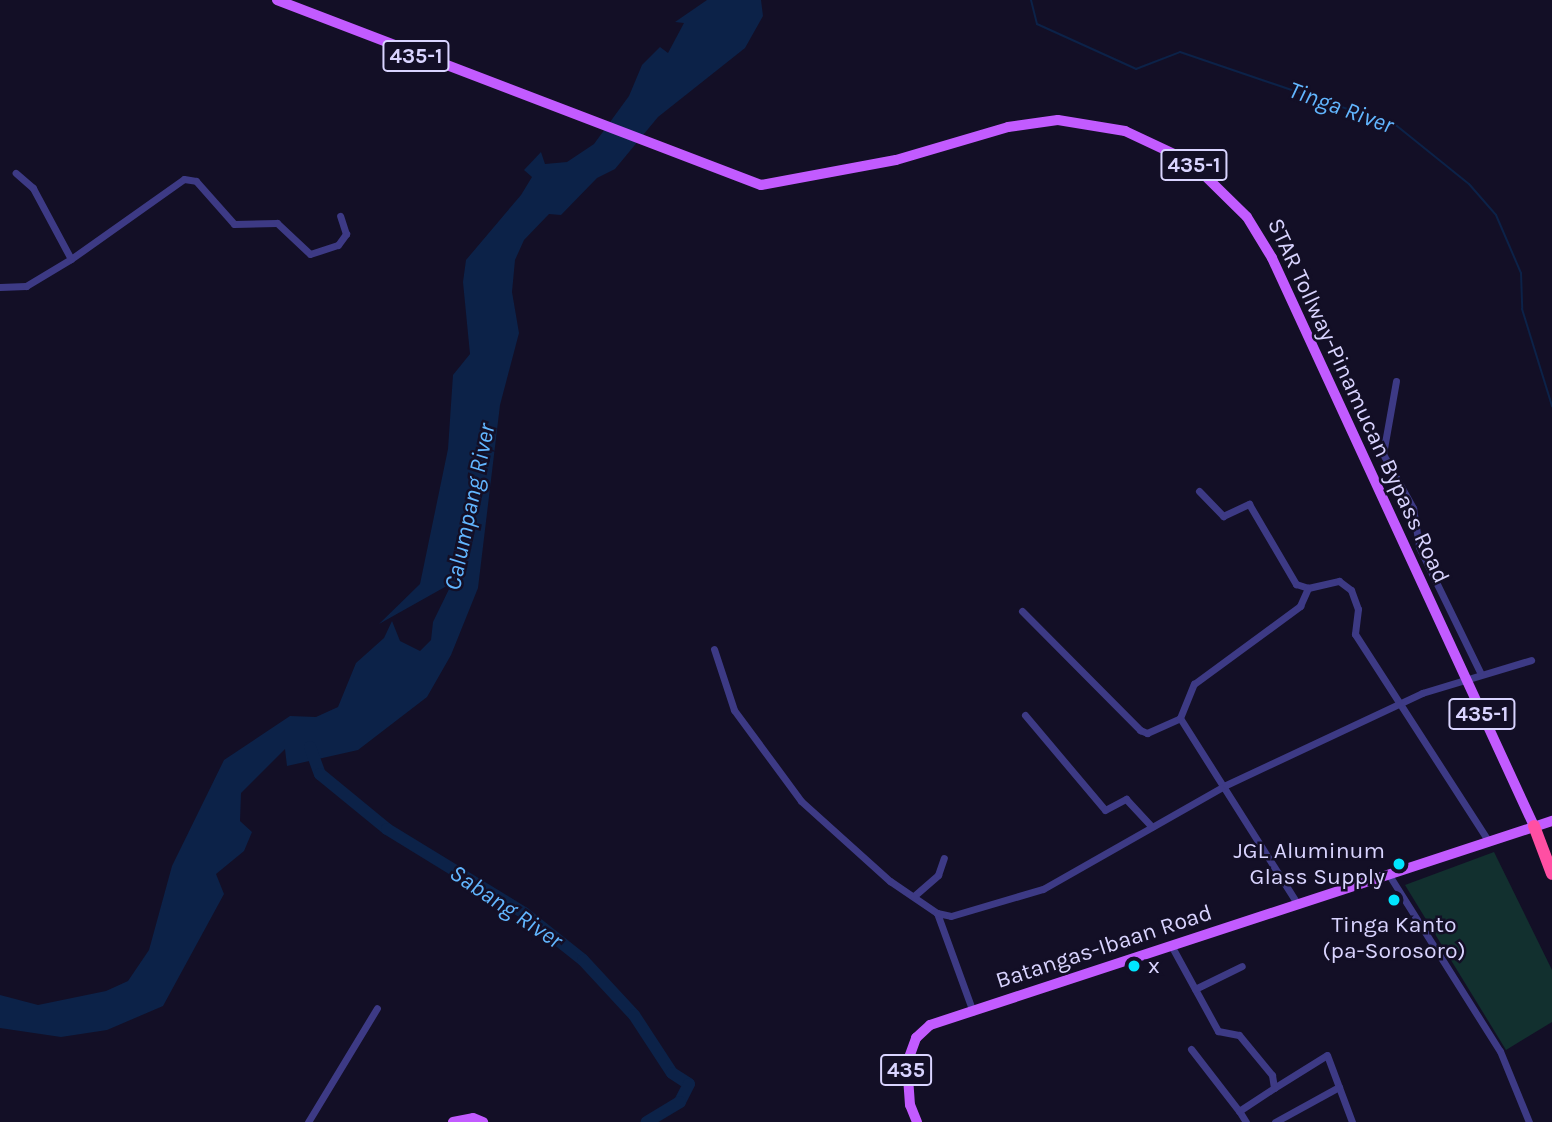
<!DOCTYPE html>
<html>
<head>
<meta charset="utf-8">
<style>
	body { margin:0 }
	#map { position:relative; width:1552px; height:1122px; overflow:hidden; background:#130f26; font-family:Karla,sans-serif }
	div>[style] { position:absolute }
	.green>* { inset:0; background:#12302f }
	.water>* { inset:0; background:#0c2248 }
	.stream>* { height:2px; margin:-1px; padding:0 1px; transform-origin:1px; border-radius:1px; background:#0c2248 }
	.river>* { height:12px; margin:-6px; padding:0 6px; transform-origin:6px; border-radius:6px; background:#0c2248 }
	.minor>* { height:7px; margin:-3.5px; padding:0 3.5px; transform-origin:3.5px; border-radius:3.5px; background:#3d3a85 }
	.primary>* { height:10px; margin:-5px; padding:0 5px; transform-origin:5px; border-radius:5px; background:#c25bff }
	.motorway>* { height:12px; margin:-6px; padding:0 6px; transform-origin:6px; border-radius:6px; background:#ff4fa3 }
	.dots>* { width:19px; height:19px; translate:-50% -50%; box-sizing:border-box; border:4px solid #130f26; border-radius:50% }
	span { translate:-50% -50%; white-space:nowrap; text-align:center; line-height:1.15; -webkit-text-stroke:5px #130f26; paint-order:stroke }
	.shield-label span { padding:2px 5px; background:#130f26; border:2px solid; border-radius:5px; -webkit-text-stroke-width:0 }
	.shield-label { font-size:21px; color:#d9d4ff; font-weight:700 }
	.street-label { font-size:23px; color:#d9d4ff }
	.poi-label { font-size:23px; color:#d9d4ff }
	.right { translate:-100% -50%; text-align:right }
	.left { translate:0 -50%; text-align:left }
	.water-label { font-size:24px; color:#62b6ff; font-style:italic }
</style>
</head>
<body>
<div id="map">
	<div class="green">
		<div style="clip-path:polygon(1494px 852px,1552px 970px,1552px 1022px,1506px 1050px,1405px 885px)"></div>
	</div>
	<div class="water">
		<div style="clip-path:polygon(707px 0,761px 0,763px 16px,745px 48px,658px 117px,615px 169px,597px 178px,561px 215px,549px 214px,524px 240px,515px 260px,512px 292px,519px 333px,500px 405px,478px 588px,451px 655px,427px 697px,358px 750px,287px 766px,285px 749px,241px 793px,240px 821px,252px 832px,244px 851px,216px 874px,224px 894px,163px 1006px,107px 1030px,61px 1037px,0 1028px,0 995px,38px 1005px,106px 991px,128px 981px,149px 950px,172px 866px,224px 760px,290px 716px,316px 717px,338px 707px,356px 663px,384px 638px,392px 621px,400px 641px,420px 651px,431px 640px,433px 622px,452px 583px,379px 624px,420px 584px,448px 449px,453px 375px,470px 354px,463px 282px,466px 260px,521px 195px,532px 177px,524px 170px,541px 152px,545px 164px,567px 162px,594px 144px,629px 96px,642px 65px,660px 47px,668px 53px,684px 23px,675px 22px)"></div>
	</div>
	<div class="stream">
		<div style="left:1031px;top:0;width:25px;rotate:76deg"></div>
		<div style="left:1037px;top:24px;width:109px;rotate:24.4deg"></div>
		<div style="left:1136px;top:69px;width:47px;rotate:-21.1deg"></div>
		<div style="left:1180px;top:52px;width:229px;rotate:18.8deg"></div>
		<div style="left:1397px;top:126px;width:92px;rotate:38.9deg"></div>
		<div style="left:1469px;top:184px;width:41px;rotate:48.9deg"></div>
		<div style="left:1496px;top:215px;width:63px;rotate:66.7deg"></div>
		<div style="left:1521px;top:273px;width:36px;rotate:88deg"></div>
		<div style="left:1522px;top:309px;width:102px;rotate:72.8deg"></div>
	</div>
	<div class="river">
		<div style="left:310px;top:747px;width:29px;rotate:70deg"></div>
		<div style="left:320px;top:774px;width:87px;rotate:39.4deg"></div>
		<div style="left:387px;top:829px;width:161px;rotate:31.5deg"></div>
		<div style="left:524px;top:913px;width:75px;rotate:38.5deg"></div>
		<div style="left:583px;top:960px;width:75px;rotate:47.2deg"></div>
		<div style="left:634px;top:1015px;width:69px;rotate:56.8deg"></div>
		<div style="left:672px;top:1073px;width:20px;rotate:33deg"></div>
		<div style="left:689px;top:1084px;width:20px;rotate:117deg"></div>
		<div style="left:680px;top:1102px;width:39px;rotate:149deg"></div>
	</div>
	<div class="minor">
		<div style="left:71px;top:259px;width:138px;rotate:-35.3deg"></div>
		<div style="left:184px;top:179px;width:12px;rotate:9deg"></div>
		<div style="left:196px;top:181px;width:57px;rotate:48.5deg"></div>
		<div style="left:234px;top:224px;width:43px;rotate:-1.3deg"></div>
		<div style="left:277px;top:223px;width:45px;rotate:43.2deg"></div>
		<div style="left:310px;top:254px;width:29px;rotate:-18deg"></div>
		<div style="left:338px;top:245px;width:14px;rotate:-54deg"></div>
		<div style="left:346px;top:234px;width:19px;rotate:-108deg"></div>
		<div style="left:0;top:287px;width:26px;rotate:-2deg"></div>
		<div style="left:26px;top:286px;width:52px;rotate:-31deg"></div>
		<div style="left:71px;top:259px;width:81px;rotate:-118.2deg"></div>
		<div style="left:33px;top:188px;width:23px;rotate:-139deg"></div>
		<div style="left:1396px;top:381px;width:74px;rotate:100.1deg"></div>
		<div style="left:1383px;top:454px;width:62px;rotate:60.9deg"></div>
		<div style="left:1413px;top:508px;width:39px;rotate:81deg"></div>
		<div style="left:1419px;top:547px;width:141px;rotate:64deg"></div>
		<div style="left:1199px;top:491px;width:35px;rotate:46deg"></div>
		<div style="left:1223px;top:516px;width:29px;rotate:-25deg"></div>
		<div style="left:1249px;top:504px;width:93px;rotate:59.6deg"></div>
		<div style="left:1296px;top:584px;width:13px;rotate:18deg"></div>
		<div style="left:1308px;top:588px;width:32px;rotate:-13deg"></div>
		<div style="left:1339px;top:581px;width:15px;rotate:37deg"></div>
		<div style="left:1351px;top:590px;width:20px;rotate:70deg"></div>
		<div style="left:1358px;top:609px;width:25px;rotate:97deg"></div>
		<div style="left:1355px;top:634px;width:247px;rotate:57.2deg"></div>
		<div style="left:1022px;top:611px;width:168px;rotate:45.2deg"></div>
		<div style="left:1140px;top:730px;width:8px;rotate:23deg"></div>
		<div style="left:1147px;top:733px;width:36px;rotate:-24deg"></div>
		<div style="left:1180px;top:718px;width:221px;rotate:57.7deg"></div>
		<div style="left:714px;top:649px;width:64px;rotate:71.8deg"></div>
		<div style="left:734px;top:710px;width:113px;rotate:53.6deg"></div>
		<div style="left:801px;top:801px;width:120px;rotate:42deg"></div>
		<div style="left:890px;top:881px;width:57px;rotate:34.2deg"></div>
		<div style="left:937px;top:913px;width:105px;rotate:70deg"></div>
		<div style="left:1025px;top:715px;width:124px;rotate:49.9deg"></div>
		<div style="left:1105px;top:810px;width:24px;rotate:-28deg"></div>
		<div style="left:1126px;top:799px;width:38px;rotate:47deg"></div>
		<div style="left:1180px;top:718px;width:37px;rotate:-68deg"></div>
		<div style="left:1194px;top:684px;width:132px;rotate:-36.3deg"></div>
		<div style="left:1300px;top:606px;width:20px;rotate:-66deg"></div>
		<div style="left:1389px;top:875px;width:208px;rotate:57.8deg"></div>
		<div style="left:1500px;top:1051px;width:77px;rotate:67.8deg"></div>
		<div style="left:914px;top:896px;width:32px;rotate:-41deg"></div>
		<div style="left:938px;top:875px;width:18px;rotate:-71deg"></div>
		<div style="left:937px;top:913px;width:14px;rotate:12deg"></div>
		<div style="left:951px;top:916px;width:96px;rotate:-16.4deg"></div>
		<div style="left:1043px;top:889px;width:210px;rotate:-29.6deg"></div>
		<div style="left:1226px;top:785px;width:217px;rotate:-25.1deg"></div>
		<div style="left:1422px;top:693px;width:114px;rotate:-16.8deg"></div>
		<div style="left:1172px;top:947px;width:96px;rotate:61.3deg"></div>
		<div style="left:1218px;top:1031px;width:21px;rotate:11deg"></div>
		<div style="left:1239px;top:1035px;width:52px;rotate:50.5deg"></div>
		<div style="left:1272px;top:1075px;width:13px;rotate:81deg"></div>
		<div style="left:1274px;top:1088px;width:62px;rotate:-31.9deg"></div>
		<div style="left:1327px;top:1055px;width:72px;rotate:69.5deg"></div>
		<div style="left:1195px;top:989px;width:52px;rotate:-26.1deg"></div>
		<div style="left:1191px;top:1049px;width:78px;rotate:52.3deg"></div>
		<div style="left:308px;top:1122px;width:133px;rotate:-58.8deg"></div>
		<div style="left:1246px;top:1122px;width:13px;rotate:-122deg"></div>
		<div style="left:1239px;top:1111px;width:42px;rotate:-33.3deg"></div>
		<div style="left:1275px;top:1122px;width:73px;rotate:-28.7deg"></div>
	</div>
	<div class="primary">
		<div style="left:277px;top:0;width:518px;rotate:20.92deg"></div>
		<div style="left:761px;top:185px;width:137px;rotate:-10.5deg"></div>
		<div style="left:896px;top:160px;width:117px;rotate:-16.4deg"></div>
		<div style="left:1008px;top:127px;width:50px;rotate:-8deg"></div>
		<div style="left:1058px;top:120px;width:68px;rotate:9.3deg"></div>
		<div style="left:1125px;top:131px;width:73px;rotate:25.2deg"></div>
		<div style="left:1191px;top:162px;width:78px;rotate:44.5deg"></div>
		<div style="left:1247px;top:217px;width:48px;rotate:58.6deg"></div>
		<div style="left:1272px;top:258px;width:626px;rotate:65.24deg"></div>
		<div style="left:453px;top:1122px;width:20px;rotate:-11deg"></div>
		<div style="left:473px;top:1118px;width:11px;rotate:22deg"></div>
		<div style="left:917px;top:1122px;width:18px;rotate:-112deg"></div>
		<div style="left:910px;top:1105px;width:42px;rotate:-94.1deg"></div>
		<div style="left:907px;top:1063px;width:27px;rotate:-70deg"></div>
		<div style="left:916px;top:1038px;width:19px;rotate:-43deg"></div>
		<div style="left:930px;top:1025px;width:655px;rotate:-18.16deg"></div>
	</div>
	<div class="motorway">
		<div style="left:1534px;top:826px;width:51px;rotate:69.4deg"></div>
	</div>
	<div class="dots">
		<div style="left:1399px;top:864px;background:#00e5ff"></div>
		<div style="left:1394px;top:900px;background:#00e5ff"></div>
		<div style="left:1134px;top:966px;background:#00e5ff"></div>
	</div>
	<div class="shield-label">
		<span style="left:416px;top:56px">435-1</span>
		<span style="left:1194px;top:165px">435-1</span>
		<span style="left:1482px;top:714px">435-1</span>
		<span style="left:906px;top:1070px">435</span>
	</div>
	<div class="street-label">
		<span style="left:1358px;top:401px;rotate:65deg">STAR Tollway-Pinamucan Bypass Road</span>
		<span style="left:1104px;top:947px;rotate:-18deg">Batangas-Ibaan Road</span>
	</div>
	<div class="poi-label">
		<span class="right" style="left:1385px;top:864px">JGL Aluminum<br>Glass Supply</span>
		<span style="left:1394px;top:938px">Tinga Kanto<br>(pa-Sorosoro)</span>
		<span class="left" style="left:1148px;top:966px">x</span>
	</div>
	<div class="water-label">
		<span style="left:1341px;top:108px;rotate:20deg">Tinga River</span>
		<span style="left:470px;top:507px;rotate:-78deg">Calumpang River</span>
		<span style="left:506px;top:907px;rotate:34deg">Sabang River</span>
	</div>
</div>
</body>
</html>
